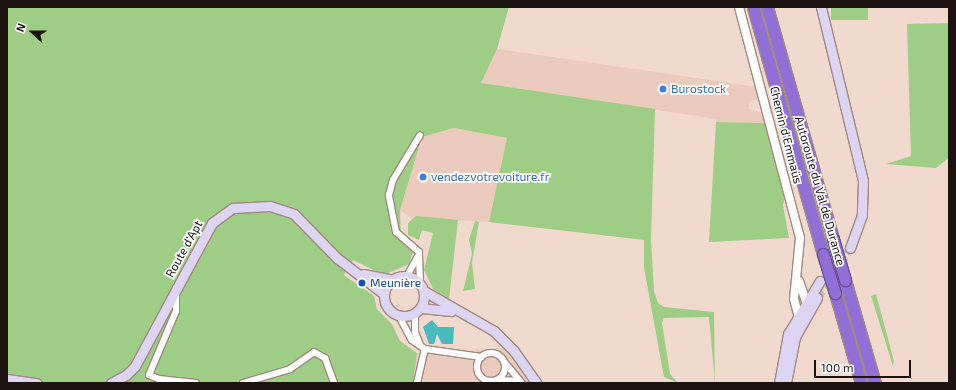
<!DOCTYPE html>
<html>
<head>
<meta charset="utf-8">
<style>
	body { margin:0 }
	#map { position:relative; width:956px; height:390px; overflow:hidden; background:#f2d9ce; font-family:"Exo 2",sans-serif }
	div>[style] { position:absolute }
	.built>* { inset:0; background:#ebcbbd }
	.green>* { inset:0; background:#9ece85; transform-origin:0 0 }
	.water>* { inset:0; background:#49bbbc }
	.secondary-tunnel>* { height:9px; margin-top:-4.5px; transform-origin:0; background:repeating-linear-gradient(90deg,#d2bbb2 0 9px,transparent 0 13.5px) }
	.roads { filter:drop-shadow(1px 0 #a0897f) drop-shadow(-1px 0 #a0897f) drop-shadow(0 1px #a0897f) drop-shadow(0 -1px #a0897f) }
	.minor>* { height:6px; margin:-3px; padding:0 3px; transform-origin:3px; border-radius:3px; background:#fff }
	.minor>.ring { margin:-3px; padding:0; box-sizing:content-box; background:none; border:6px solid #fff; border-radius:50% }
	.tertiary>* { height:8px; margin:-4px; padding:0 4px; transform-origin:4px; border-radius:4px; background:#fff }
	.secondary>* { height:9px; margin:-4.5px; padding:0 4.5px; transform-origin:4.5px; border-radius:4.5px; background:#ded4f3 }
	.secondary>.ring { margin:-4.5px; padding:0; box-sizing:content-box; background:none; border:9px solid #ded4f3; border-radius:50% }
	.motorway>* { height:11px; margin:-5.5px; padding:0 5.5px; transform-origin:5.5px; border-radius:5.5px; background:#916fd8 }
	.bridges { filter:drop-shadow(1px 0 #684f92) drop-shadow(-1px 0 #684f92) drop-shadow(0 1px #684f92) drop-shadow(0 -1px #684f92) }
	.motorway-bridge>* { height:11px; margin:-5.5px; padding:0 5.5px; transform-origin:5.5px; border-radius:5.5px; background:#916fd8 }
	.dots>* { width:11px; height:11px; translate:-50% -50%; box-sizing:border-box; border:2px solid #fff; border-radius:50% }
	span { translate:-50% -50%; white-space:nowrap; text-align:center; line-height:1.15; -webkit-text-stroke:3.5px #fff; paint-order:stroke }
	.shop-label { font-size:12px; color:#366cbe }
	.left { translate:0 -50%; text-align:left }
	.street-label { font-size:12px; color:#1c1310 }
	.transit-label { font-size:12px; color:#164399 }
	.frame { position:absolute; inset:0; border:8px solid #1c1310; pointer-events:none }
	.north { position:absolute; left:12px; top:12px; width:40px; height:40px; -webkit-text-stroke:3px #fff; paint-order:stroke; rotate:291deg; font-size:11px; font-weight:700; line-height:16px; text-align:center; color:#1c1310 }
	.north::after { content:''; display:block; margin:auto; width:14px; height:18px; background:#1c1310; clip-path:polygon(50% 0,100% 100%,50% 72%,0 100%) }
	.scale { position:absolute; left:814px; top:360px; width:97px; height:18px; box-sizing:border-box; border:2px solid #1c1310; border-top:0; padding-left:5px; font-size:12px; line-height:14px; white-space:nowrap; color:#1c1310; -webkit-text-stroke:3px #fff; paint-order:stroke }
</style>
</head>
<body>
<div id="map">
	<div class="built">
		<div style="clip-path:polygon(497px 49px,758px 87px,759px 99px,750px 101px,748px 109px,764px 113px,768px 123px,716px 122px,716px 119px,481px 83px)"></div>
		<div style="clip-path:polygon(454px 128px,507px 138px,489px 222px,412px 218px,400px 210px,422px 137px)"></div>
		<div style="clip-path:polygon(506px 348px,533px 383px,413px 383px,417px 353px)"></div>
	</div>
	<div class="green">
		<div style="clip-path:polygon(7px 7px,509px 7px,497px 49px,481px 83px,655px 109px,651px 240px,654px 291px,658px 303px,664px 307px,714px 312px,715px 383px,709px 317px,664px 318px,662px 323px,670px 374px,678px 383px,664px 377px,644px 268px,644px 240px,489px 222px,507px 138px,454px 128px,422px 137px,400px 210px,401px 241px,413px 252px,409px 264px,384px 275px,353px 260px,344px 275px,374px 296px,377px 309px,392px 324px,400px 341px,417px 353px,413px 383px,7px 383px)"></div>
		<div style="left:831px;top:7px;width:37px;height:13px"></div>
		<div style="clip-path:polygon(949px 23px,949px 158px,936px 168px,886px 164px,911px 156px,907px 24px)"></div>
		<div style="clip-path:polygon(716px 122px,768px 123px,786px 194px,783px 205px,789px 238px,709px 242px)"></div>
		<div style="clip-path:polygon(416px 216px,458px 220px,449px 299px,433px 289px,424px 270px,433px 233px,422px 230px,419px 240px,408px 235px,408px 223px)"></div>
		<div style="clip-path:polygon(475px 221px,479px 222px,472px 263px,475px 289px,463px 291px,472px 254px,469px 240px)"></div>
		<div style="clip-path:polygon(876px 294px,894px 361px,893px 366px,871px 296px)"></div>
	</div>
	<div class="water">
		<div style="clip-path:polygon(432px 320px,438px 327px,454px 327px,453px 344px,442px 344px,437px 334px,434px 344px,429px 344px,423px 327px)"></div>
	</div>
	<div class="secondary-tunnel">
		<div style="left:817px;top:298px;width:60px;rotate:-56.6deg"></div>
	</div>
	<div class="roads">
		<div class="minor">
			<div style="left:407px;top:276px;width:23px;rotate:-61deg"></div>
			<div style="left:420px;top:284px;width:32px;rotate:-92deg"></div>
			<div style="left:419px;top:252px;width:30px;rotate:-139deg"></div>
			<div style="left:396px;top:232px;width:38px;rotate:-101deg"></div>
			<div style="left:389px;top:195px;width:16px;rotate:-75deg"></div>
			<div style="left:393px;top:180px;width:52px;rotate:-59deg"></div>
			<div style="left:176px;top:288px;width:23px;rotate:90deg"></div>
			<div style="left:176px;top:311px;width:69px;rotate:112.9deg"></div>
			<div style="left:149px;top:375px;width:11px;rotate:22deg"></div>
			<div style="left:159px;top:379px;width:37px;rotate:6deg"></div>
			<div style="left:415px;top:314px;width:18px;rotate:90deg"></div>
			<div style="left:415px;top:332px;width:14px;rotate:69deg"></div>
			<div style="left:399px;top:316px;width:27px;rotate:62deg"></div>
			<div style="left:412px;top:340px;width:16px;rotate:35deg"></div>
			<div style="left:425px;top:349px;width:57px;rotate:8.1deg"></div>
			<div class="ring" style="left:477px;top:353px;width:22px;height:22px"></div>
			<div style="left:505px;top:363px;width:26px;rotate:50deg"></div>
			<div style="left:499px;top:380px;width:19px;rotate:3deg"></div>
			<div style="left:243px;top:383px;width:49px;rotate:-16.6deg"></div>
			<div style="left:290px;top:369px;width:29px;rotate:-35deg"></div>
			<div style="left:314px;top:352px;width:13px;rotate:29deg"></div>
			<div style="left:325px;top:358px;width:27px;rotate:70deg"></div>
			<div style="left:417px;top:383px;width:35px;rotate:-77deg"></div>
		</div>
		<div class="tertiary">
			<div style="left:739px;top:7px;width:239px;rotate:75.2deg"></div>
			<div style="left:800px;top:238px;width:61px;rotate:95.6deg"></div>
			<div style="left:794px;top:299px;width:16px;rotate:75deg"></div>
			<div style="left:799px;top:281px;width:21px;rotate:71deg"></div>
		</div>
		<div class="secondary">
			<div style="left:821px;top:7px;width:179px;rotate:76.4deg"></div>
			<div style="left:863px;top:181px;width:34px;rotate:92deg"></div>
			<div style="left:862px;top:215px;width:35px;rotate:110deg"></div>
			<div style="left:363px;top:274px;width:31px;rotate:11deg"></div>
			<div class="ring" style="left:384px;top:276px;width:31px;height:31px"></div>
			<div style="left:424px;top:291px;width:81px;rotate:29.7deg"></div>
			<div style="left:494px;top:331px;width:28px;rotate:45deg"></div>
			<div style="left:514px;top:351px;width:39px;rotate:55deg"></div>
			<div style="left:421px;top:308px;width:30px;rotate:6deg"></div>
			<div style="left:7px;top:379px;width:30px;rotate:8deg"></div>
			<div style="left:111px;top:383px;width:17px;rotate:-28deg"></div>
			<div style="left:126px;top:375px;width:13px;rotate:-45deg"></div>
			<div style="left:135px;top:366px;width:162px;rotate:-61.7deg"></div>
			<div style="left:212px;top:223px;width:26px;rotate:-36deg"></div>
			<div style="left:233px;top:208px;width:37px;rotate:-3deg"></div>
			<div style="left:270px;top:206px;width:25px;rotate:18deg"></div>
			<div style="left:294px;top:214px;width:62px;rotate:45.7deg"></div>
			<div style="left:337px;top:258px;width:59px;rotate:37.5deg"></div>
			<div style="left:779px;top:383px;width:50px;rotate:-79.6deg"></div>
			<div style="left:788px;top:334px;width:62px;rotate:-58.9deg"></div>
			<div style="left:786px;top:383px;width:47px;rotate:-78.9deg"></div>
			<div style="left:795px;top:337px;width:45px;rotate:-60.6deg"></div>
		</div>
		<div class="motorway">
			<div style="left:753px;top:7px;width:257px;rotate:74.2deg"></div>
			<div style="left:767px;top:7px;width:241px;rotate:74.1deg"></div>
			<div style="left:845px;top:280px;width:107px;rotate:73.8deg"></div>
			<div style="left:835px;top:293px;width:94px;rotate:73.9deg"></div>
		</div>
	</div>
	<div class="bridges">
		<div class="motorway-bridge">
			<div style="left:833px;top:239px;width:43px;rotate:73.7deg"></div>
			<div style="left:823px;top:254px;width:41px;rotate:72.9deg"></div>
		</div>
	</div>
	<div class="dots">
		<div style="left:663px;top:89px;background:#3f7fe0"></div>
		<div style="left:423px;top:177px;background:#3f7fe0"></div>
		<div style="left:362px;top:283px;background:#1a4fb4"></div>
	</div>
	<div class="shop-label">
		<span class="left" style="left:671px;top:89px">Burostock</span>
		<span class="left" style="left:431px;top:177px">vendezvotrevoiture.fr</span>
	</div>
	<div class="street-label">
		<span style="left:786px;top:135px;rotate:76deg">Chemin d'Emmaüs</span>
		<span style="left:820px;top:191px;rotate:74deg">Autoroute du Val de Durance</span>
		<span style="left:184px;top:249px;rotate:-61deg">Route d'Apt</span>
	</div>
	<div class="transit-label">
		<span class="left" style="left:370px;top:283px">Meunière</span>
	</div>
	<div class="frame"></div>
	<div class="north">N</div>
	<div class="scale">100 m</div>
</div>
</body>
</html>
